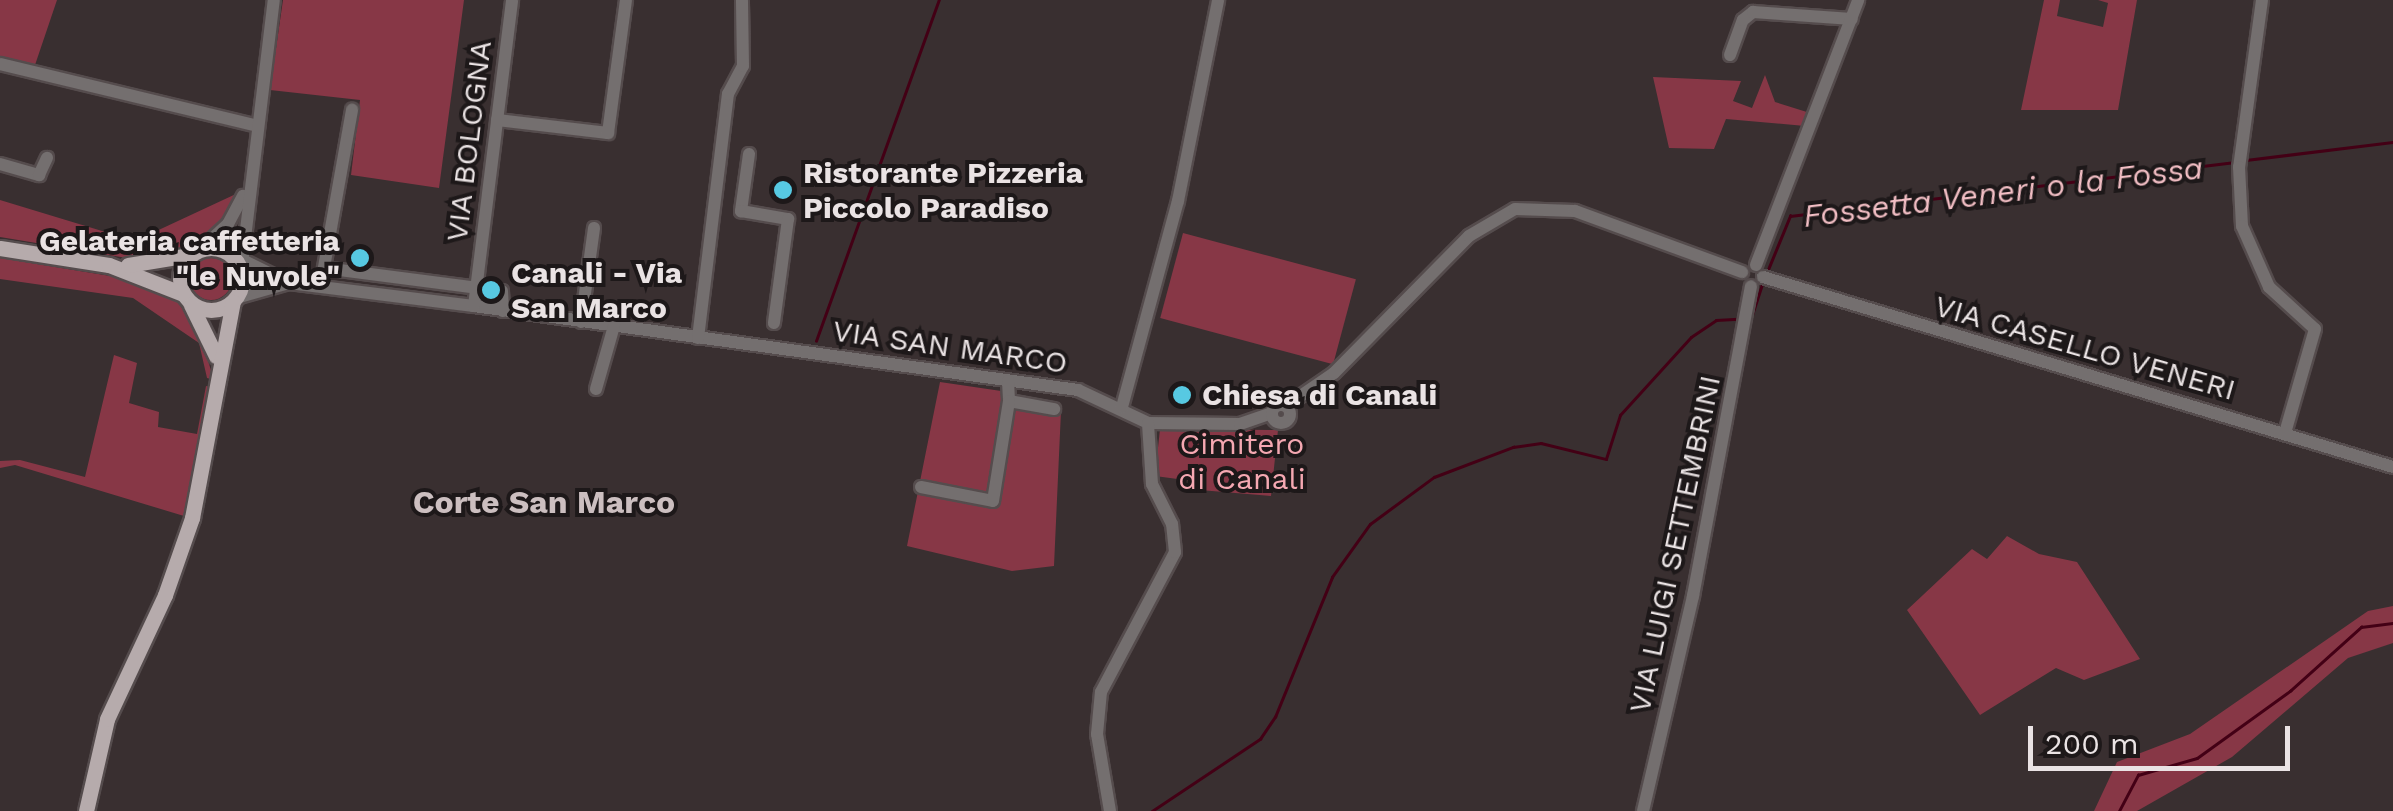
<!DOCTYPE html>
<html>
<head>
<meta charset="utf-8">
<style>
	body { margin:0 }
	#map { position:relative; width:2393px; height:811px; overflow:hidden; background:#392f30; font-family:"Work Sans",sans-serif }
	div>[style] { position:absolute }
	.green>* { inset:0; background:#873746; transform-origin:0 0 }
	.round { border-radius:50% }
	.stream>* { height:2.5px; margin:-1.25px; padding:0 1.25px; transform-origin:1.25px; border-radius:1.25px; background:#430015 }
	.roads { filter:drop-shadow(2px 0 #554c4d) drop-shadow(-2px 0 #554c4d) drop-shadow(0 2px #554c4d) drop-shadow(0 -2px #554c4d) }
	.minor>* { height:12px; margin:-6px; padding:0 6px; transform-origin:6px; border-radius:6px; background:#746f6f }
	.minor>.ring { margin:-6px; padding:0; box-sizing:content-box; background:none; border:12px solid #746f6f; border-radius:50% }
	.major>* { height:15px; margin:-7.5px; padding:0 7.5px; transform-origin:7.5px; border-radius:7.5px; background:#b6abac }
	.major>.ring { margin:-7.5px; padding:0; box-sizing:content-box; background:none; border:15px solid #b6abac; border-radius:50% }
	.dots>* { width:28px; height:28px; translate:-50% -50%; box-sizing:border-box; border:5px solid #1d1819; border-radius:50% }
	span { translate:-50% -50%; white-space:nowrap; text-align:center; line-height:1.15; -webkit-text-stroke:8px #1d1819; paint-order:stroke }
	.street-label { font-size:30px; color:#eae3e4 }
	.poi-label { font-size:30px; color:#eae3e4; font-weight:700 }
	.left { translate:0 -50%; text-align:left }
	.right { translate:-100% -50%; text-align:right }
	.park-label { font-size:30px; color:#f5a8b2 }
	.water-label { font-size:32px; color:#f2bec4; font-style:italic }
	.neighbourhood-label { font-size:32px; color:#ccbfc0; font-weight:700 }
	.scale { position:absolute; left:2028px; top:726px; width:262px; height:45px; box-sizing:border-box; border:5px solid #eae3e4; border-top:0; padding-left:12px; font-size:30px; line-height:35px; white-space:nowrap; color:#eae3e4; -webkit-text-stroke:8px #1d1819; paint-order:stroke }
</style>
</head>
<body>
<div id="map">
	<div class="green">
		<div style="clip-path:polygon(0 0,57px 0,35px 65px,0 56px)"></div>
		<div style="clip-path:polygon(283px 0,464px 0,439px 188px,351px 175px,360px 100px,270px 90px)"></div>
		<div style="clip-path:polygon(2044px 0,2060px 0,2057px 16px,2103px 27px,2108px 3px,2098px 0,2137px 0,2118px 110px,2021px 110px)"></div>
		<div style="clip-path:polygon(1765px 75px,1775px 102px,1810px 113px,1805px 126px,1726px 119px,1714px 149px,1669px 148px,1653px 77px,1741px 81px,1733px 101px,1752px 108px)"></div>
		<div style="clip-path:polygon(238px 193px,233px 212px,197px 249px,133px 259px,0 237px,0 200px,135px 241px)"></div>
		<div style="left:1183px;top:233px;width:179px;height:88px;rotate:15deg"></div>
		<div class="round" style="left:190px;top:258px;width:42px;height:42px"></div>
		<div style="clip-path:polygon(0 258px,141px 281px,170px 294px,197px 325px,214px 380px,207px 378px,199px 343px,133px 298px,0 279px)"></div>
		<div style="clip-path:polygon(114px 355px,137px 363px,129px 403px,159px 412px,158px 427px,197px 434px,206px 386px,218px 389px,184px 516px,15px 465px,0 468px,0 461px,20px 460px,85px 477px)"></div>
		<div style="clip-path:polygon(940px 382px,1008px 392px,1009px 402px,1061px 411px,1054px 566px,1012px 571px,907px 546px)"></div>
		<div style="clip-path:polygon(1160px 429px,1278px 430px,1271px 496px,1200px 490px,1200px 482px,1155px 476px)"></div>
		<div style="clip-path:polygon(2007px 536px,2039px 554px,2077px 562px,2140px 659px,2084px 680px,2056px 668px,1980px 715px,1907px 610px,1972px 549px,1987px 559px)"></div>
		<div style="clip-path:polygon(2393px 606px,2393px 643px,2348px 658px,2232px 757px,2137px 811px,2094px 811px,2117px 762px,2190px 734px,2368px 611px)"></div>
	</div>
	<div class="stream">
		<div style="left:2246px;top:160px;width:148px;rotate:-7deg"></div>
		<div style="left:1767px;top:272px;width:61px;rotate:-67.7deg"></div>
		<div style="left:1790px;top:216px;width:446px;rotate:-6.9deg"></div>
		<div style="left:1752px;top:315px;width:33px;rotate:-72deg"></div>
		<div style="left:816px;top:341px;width:363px;rotate:-70.2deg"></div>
		<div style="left:1152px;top:811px;width:130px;rotate:-33.7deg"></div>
		<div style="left:1260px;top:739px;width:27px;rotate:-56deg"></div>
		<div style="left:1275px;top:717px;width:151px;rotate:-67.8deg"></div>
		<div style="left:1332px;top:577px;width:65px;rotate:-54.4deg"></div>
		<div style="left:1370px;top:524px;width:79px;rotate:-36.3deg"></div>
		<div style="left:1434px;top:477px;width:85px;rotate:-20.8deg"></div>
		<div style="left:1513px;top:447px;width:28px;rotate:-8deg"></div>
		<div style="left:1541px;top:443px;width:67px;rotate:13.8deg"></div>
		<div style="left:1606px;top:459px;width:46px;rotate:-72.3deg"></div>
		<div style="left:1620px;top:415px;width:105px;rotate:-47.7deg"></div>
		<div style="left:1691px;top:337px;width:30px;rotate:-34deg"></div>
		<div style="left:1716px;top:320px;width:22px;rotate:-3deg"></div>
		<div style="left:2119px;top:811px;width:41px;rotate:-62.2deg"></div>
		<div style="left:2138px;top:775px;width:61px;rotate:-16.1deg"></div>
		<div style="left:2197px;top:758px;width:115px;rotate:-35.8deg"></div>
		<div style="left:2290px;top:691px;width:96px;rotate:-42deg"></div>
		<div style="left:2361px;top:627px;width:32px;rotate:-7deg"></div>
	</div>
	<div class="roads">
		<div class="minor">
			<div style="left:2262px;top:0;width:169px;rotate:97.8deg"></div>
			<div style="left:2239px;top:167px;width:59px;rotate:87.1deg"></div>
			<div style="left:2242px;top:226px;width:67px;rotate:66.1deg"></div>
			<div style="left:2269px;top:287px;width:62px;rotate:42.4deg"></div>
			<div style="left:2315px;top:329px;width:108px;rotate:106.1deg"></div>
			<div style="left:1730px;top:55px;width:37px;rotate:-70deg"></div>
			<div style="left:1743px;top:20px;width:13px;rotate:-39deg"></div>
			<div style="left:1753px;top:12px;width:99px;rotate:4deg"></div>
			<div style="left:0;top:64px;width:262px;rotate:13.5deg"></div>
			<div style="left:497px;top:120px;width:112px;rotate:6.7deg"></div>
			<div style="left:608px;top:133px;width:134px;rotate:-82.3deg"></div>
			<div style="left:749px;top:154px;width:58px;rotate:98deg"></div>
			<div style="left:741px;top:211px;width:48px;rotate:9.7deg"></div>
			<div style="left:788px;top:219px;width:105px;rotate:97.7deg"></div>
			<div style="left:0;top:164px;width:41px;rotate:15.8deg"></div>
			<div style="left:39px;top:175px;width:19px;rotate:-65deg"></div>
			<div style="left:200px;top:250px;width:38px;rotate:-43deg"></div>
			<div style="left:228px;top:224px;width:32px;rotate:-62deg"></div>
			<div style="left:230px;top:254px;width:64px;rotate:26.2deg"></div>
			<div style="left:1756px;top:265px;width:284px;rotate:-68.9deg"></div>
			<div style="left:324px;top:268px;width:179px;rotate:7.4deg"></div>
			<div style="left:502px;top:291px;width:20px;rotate:87deg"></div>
			<div style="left:241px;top:271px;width:273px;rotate:-83.1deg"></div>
			<div style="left:323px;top:273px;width:166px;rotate:-79.9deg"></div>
			<div style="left:1763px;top:277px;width:658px;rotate:16.78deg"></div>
			<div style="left:236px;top:298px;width:55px;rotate:-15.8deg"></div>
			<div style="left:289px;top:283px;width:186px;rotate:7.1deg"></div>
			<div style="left:474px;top:306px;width:610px;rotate:7.92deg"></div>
			<div style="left:1078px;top:390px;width:77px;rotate:25.2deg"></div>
			<div style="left:1148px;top:423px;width:92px;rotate:0.6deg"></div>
			<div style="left:1240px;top:424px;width:34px;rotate:-19deg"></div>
			<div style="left:474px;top:306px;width:308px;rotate:-82.9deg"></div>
			<div style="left:581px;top:322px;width:95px;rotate:-82.1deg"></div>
			<div style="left:698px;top:338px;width:246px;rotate:-83deg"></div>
			<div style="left:728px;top:94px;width:32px;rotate:-62deg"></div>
			<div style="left:743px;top:66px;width:66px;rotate:-90.9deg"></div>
			<div style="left:1008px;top:381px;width:20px;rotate:87deg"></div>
			<div style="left:1009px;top:401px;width:46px;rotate:10.1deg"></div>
			<div style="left:596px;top:389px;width:66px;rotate:-74.1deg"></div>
			<div class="ring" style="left:1272px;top:405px;width:6px;height:6px"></div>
			<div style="left:1286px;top:406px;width:58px;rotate:-34.5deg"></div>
			<div style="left:1334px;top:373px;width:192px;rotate:-45.4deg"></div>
			<div style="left:1469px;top:236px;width:53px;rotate:-30.4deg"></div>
			<div style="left:1515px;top:209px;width:60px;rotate:1.9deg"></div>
			<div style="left:1575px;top:211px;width:178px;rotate:20.1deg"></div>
			<div style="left:1122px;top:407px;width:213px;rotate:-74.8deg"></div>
			<div style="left:1178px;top:201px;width:205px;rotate:-78.7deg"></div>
			<div style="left:921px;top:487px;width:73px;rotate:11deg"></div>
			<div style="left:993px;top:501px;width:101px;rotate:-80.9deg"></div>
			<div style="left:1110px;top:811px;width:78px;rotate:-99.6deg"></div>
			<div style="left:1097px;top:734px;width:42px;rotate:-84.6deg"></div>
			<div style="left:1101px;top:692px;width:158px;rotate:-62.1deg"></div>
			<div style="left:1175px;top:552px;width:28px;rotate:-96deg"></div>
			<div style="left:1172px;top:524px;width:45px;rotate:-116.6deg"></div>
			<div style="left:1152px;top:484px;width:61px;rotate:-93.8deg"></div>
			<div style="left:1643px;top:811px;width:221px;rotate:-76.9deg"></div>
			<div style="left:1693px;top:596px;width:315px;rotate:-79.4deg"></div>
		</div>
		<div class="major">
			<div class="ring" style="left:180px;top:248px;width:47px;height:47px"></div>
			<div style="left:0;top:248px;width:110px;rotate:8.9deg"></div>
			<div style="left:109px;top:265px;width:79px;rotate:21.4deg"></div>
			<div style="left:128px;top:265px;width:63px;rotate:-9.2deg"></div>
			<div style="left:191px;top:305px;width:57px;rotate:63.9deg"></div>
			<div style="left:86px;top:811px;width:94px;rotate:-77.1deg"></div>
			<div style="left:107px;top:719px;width:137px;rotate:-64.9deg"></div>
			<div style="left:165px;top:595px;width:82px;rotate:-70.7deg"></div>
			<div style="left:192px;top:518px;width:220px;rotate:-79.3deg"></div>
		</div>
	</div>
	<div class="dots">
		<div style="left:783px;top:190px;background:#57c9e2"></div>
		<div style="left:360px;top:258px;background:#57c9e2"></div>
		<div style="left:491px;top:290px;background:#57c9e2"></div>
		<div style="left:1182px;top:395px;background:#57c9e2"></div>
	</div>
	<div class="street-label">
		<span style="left:469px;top:141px;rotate:-83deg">VIA BOLOGNA</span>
		<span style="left:950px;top:347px;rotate:8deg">VIA SAN MARCO</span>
		<span style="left:2085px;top:348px;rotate:16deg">VIA CASELLO VENERI</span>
		<span style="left:1675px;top:544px;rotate:-78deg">VIA LUIGI SETTEMBRINI</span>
	</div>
	<div class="poi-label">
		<span class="left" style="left:803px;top:190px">Ristorante Pizzeria<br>Piccolo Paradiso</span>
		<span class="right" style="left:340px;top:258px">Gelateria caffetteria<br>"le Nuvole"</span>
		<span class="left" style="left:511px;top:290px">Canali - Via<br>San Marco</span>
		<span class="left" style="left:1202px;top:395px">Chiesa di Canali</span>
	</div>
	<div class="park-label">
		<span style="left:1242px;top:461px">Cimitero<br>di Canali</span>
	</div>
	<div class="water-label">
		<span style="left:2003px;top:192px;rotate:-7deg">Fossetta Veneri o la Fossa</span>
	</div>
	<div class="neighbourhood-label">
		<span style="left:544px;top:502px">Corte San Marco</span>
	</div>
	<div class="scale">200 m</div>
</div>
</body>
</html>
